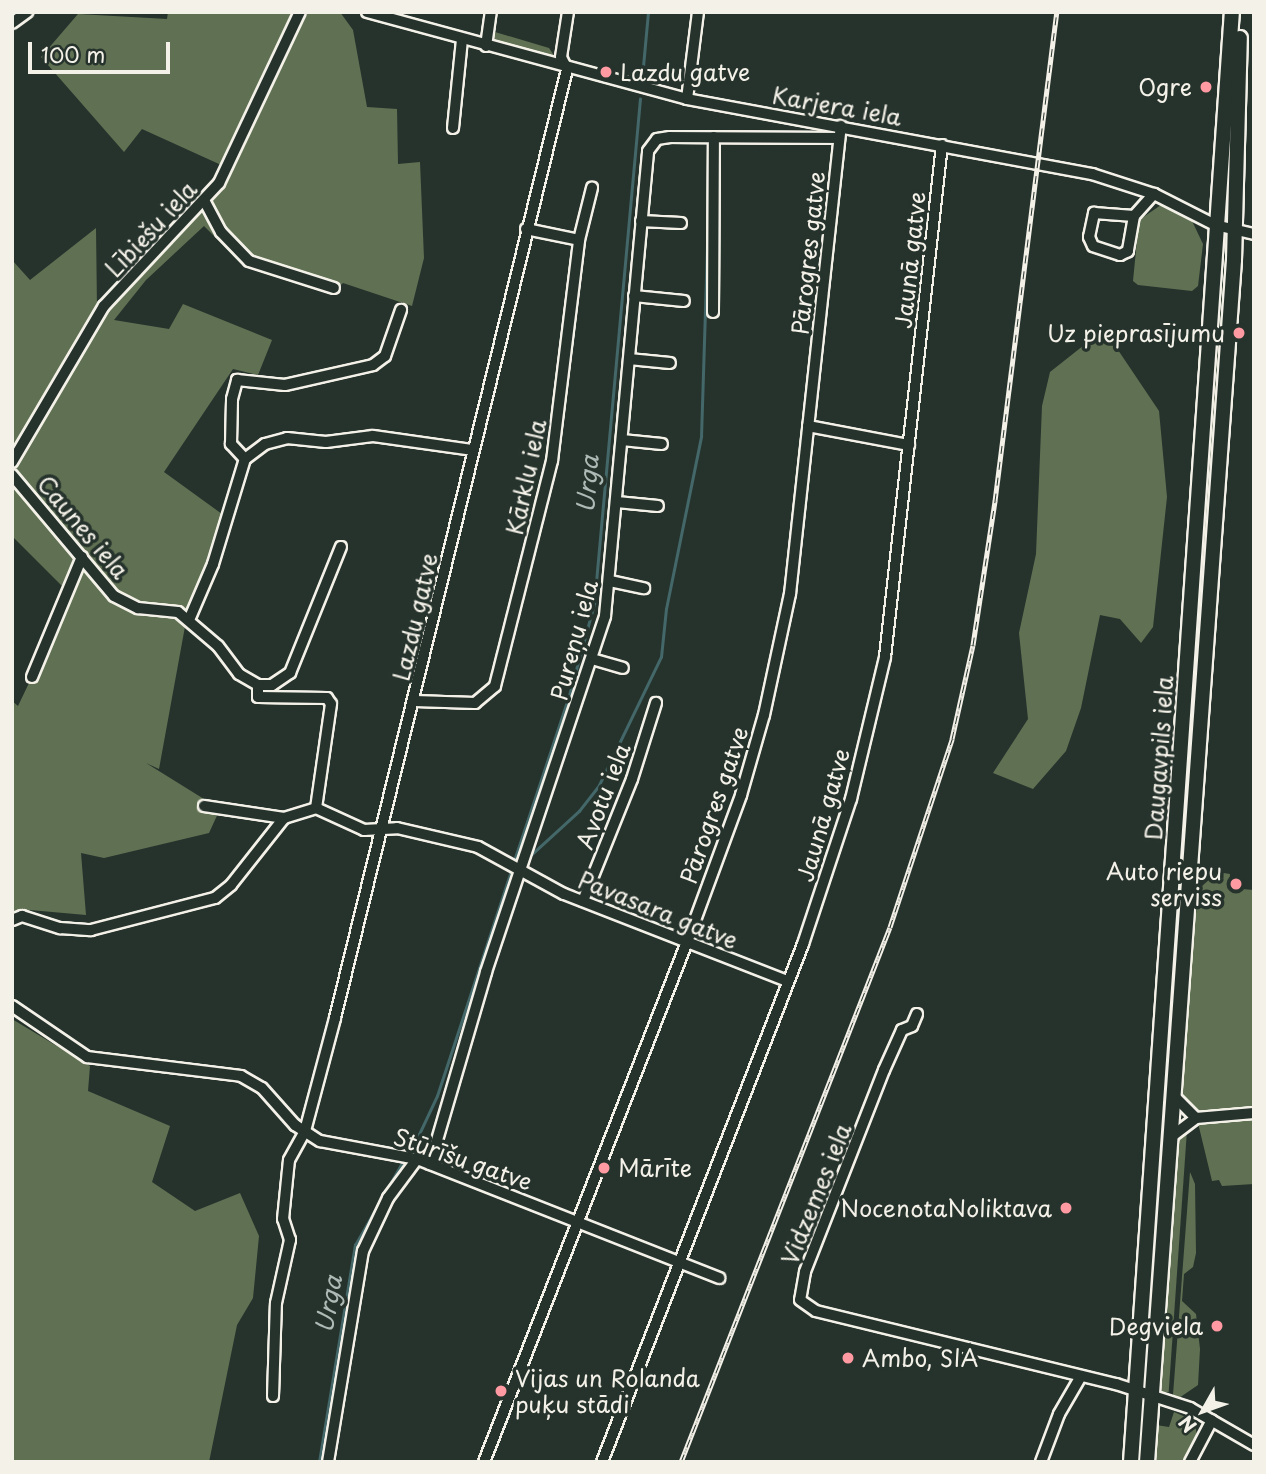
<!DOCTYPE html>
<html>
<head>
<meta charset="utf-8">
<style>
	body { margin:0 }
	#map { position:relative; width:1266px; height:1474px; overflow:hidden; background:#26332d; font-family:"Playpen Sans",sans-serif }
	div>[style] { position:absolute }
	.green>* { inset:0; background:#607153; transform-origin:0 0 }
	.stream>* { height:2.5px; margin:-1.25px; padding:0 1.25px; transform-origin:1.25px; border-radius:1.25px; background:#446869 }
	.roads { filter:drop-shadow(2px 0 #f4f1e8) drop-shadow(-2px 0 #f4f1e8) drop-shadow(0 2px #f4f1e8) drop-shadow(0 -2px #f4f1e8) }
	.minor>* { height:10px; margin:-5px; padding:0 5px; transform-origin:5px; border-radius:5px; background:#26332d }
	.highway>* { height:14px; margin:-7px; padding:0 7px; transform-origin:7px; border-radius:7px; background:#26332d }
	.rail>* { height:5px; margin-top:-2.5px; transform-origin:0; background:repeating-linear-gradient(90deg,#26332d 0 8px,#f4f1e8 0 16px); box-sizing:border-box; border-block:2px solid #f4f1e8 }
	.dots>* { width:19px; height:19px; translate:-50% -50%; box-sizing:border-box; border:4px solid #26332d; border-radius:50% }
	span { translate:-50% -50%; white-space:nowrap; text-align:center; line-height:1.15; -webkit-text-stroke:7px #26332d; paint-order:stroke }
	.poi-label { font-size:23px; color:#f4f1e8 }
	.left { translate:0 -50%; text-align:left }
	.right { translate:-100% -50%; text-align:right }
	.street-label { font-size:23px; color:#f4f1e8 }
	.water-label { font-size:24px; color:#aebab5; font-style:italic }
	.frame { position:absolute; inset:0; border:14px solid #f4f1e8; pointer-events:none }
	.north { position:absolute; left:1168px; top:1376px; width:70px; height:70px; -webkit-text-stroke:5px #26332d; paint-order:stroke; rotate:230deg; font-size:19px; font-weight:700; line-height:28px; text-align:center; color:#f4f1e8 }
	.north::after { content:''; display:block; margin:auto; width:24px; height:32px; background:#f4f1e8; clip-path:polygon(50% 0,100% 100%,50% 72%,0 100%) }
	.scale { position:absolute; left:28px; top:42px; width:142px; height:32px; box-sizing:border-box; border:4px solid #f4f1e8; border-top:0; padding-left:9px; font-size:21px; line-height:24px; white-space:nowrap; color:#f4f1e8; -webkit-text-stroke:5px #26332d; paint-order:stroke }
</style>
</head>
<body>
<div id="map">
	<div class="green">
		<div style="clip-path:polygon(168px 12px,340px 12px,353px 30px,367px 107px,397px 109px,398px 164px,420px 162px,424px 258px,412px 306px,343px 283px,332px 293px,239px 261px,204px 226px,146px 280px,114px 320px,169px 329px,183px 304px,272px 340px,258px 375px,233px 369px,164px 472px,233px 522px,217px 567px,186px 621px,159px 769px,146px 763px,220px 809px,209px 833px,104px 858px,81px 853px,86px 915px,30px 910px,12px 925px,12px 701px,18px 706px,71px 595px,12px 536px,12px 260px,30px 280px,96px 228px,97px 309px,148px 268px,202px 211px,230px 169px,142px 129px,124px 152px,41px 57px,78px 14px,167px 19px)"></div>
		<div style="clip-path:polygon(495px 32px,549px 48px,557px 60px,492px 42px)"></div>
		<div style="clip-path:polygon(1161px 205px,1192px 221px,1203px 244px,1198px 286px,1192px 291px,1138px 285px,1133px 281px,1139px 220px)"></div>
		<div style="clip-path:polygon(1225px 255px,1231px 256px,1145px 1378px,1143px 1374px)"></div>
		<div style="clip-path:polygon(1093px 338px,1116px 347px,1159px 411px,1167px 497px,1153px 627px,1141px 643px,1120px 619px,1100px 615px,1081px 708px,1066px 751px,1033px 789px,993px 773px,1028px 719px,1019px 633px,1036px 554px,1042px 406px,1050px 372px)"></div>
		<div style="clip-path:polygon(1217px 872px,1230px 874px,1229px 888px,1254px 890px,1254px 1107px,1194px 1112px,1179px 1091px,1187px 987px,1199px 889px)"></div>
		<div style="clip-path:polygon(12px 1019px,90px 1066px,88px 1091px,170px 1126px,152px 1182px,195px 1211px,240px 1193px,259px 1236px,253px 1298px,237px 1325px,209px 1462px,12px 1462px)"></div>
		<div style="clip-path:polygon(1254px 1118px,1254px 1184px,1222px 1186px,1219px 1180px,1212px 1181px,1198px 1123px)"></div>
		<div style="left:1187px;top:1130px;width:263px;height:18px;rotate:94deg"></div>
		<div style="clip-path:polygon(1190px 1172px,1195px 1184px,1196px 1253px,1193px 1267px,1184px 1274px,1182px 1301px,1196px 1314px,1200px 1349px,1198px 1385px,1179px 1398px,1173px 1395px)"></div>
		<div style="clip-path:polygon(1174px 1412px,1195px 1421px,1197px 1438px,1186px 1462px,1154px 1462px,1156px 1425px,1169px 1427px)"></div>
	</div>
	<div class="stream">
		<div style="left:642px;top:77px;width:65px;rotate:-84.7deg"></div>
		<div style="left:532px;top:854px;width:64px;rotate:-42.5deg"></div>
		<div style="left:579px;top:811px;width:33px;rotate:-52deg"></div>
		<div style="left:599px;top:785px;width:142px;rotate:-64.2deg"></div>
		<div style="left:661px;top:657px;width:48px;rotate:-84.1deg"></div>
		<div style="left:666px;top:609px;width:176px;rotate:-78.5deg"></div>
		<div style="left:701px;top:437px;width:252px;rotate:-88.2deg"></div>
		<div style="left:514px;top:861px;width:171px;rotate:-71.6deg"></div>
		<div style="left:568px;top:699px;width:98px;rotate:-74.7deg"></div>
		<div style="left:594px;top:604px;width:507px;rotate:-84.8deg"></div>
		<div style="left:413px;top:1147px;width:56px;rotate:-64.8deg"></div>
		<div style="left:437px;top:1096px;width:234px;rotate:-71.8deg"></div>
		<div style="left:319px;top:1462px;width:220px;rotate:-80.6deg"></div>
		<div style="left:355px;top:1245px;width:95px;rotate:-60.2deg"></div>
	</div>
	<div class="roads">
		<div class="minor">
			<div style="left:367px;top:12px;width:332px;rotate:15.2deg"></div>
			<div style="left:687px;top:99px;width:412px;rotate:10.5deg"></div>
			<div style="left:1092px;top:174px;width:65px;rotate:17.9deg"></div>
			<div style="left:1154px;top:194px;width:68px;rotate:26.9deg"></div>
			<div style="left:1215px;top:225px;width:40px;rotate:13deg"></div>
			<div style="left:12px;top:23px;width:19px;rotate:-36deg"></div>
			<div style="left:486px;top:46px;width:34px;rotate:-82deg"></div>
			<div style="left:567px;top:69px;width:13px;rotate:-117deg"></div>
			<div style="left:561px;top:57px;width:46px;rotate:-81.2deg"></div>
			<div style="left:687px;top:99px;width:88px;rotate:-82.8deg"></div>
			<div style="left:453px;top:128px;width:89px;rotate:-84.2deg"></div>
			<div style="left:205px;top:202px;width:34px;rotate:62deg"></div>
			<div style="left:221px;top:232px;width:40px;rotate:46deg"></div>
			<div style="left:249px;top:261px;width:89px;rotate:17.6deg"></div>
			<div style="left:1134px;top:216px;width:36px;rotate:100deg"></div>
			<div style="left:1128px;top:251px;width:9px;rotate:153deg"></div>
			<div style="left:1120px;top:255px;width:28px;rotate:-162deg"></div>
			<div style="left:1093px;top:246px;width:10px;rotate:-114deg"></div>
			<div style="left:1089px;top:237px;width:25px;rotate:-78deg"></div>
			<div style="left:1094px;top:213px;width:40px;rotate:4.3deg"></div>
			<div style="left:1134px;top:216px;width:30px;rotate:-48deg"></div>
			<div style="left:641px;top:221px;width:40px;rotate:2.9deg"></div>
			<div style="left:526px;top:229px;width:54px;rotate:11.7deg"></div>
			<div style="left:634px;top:296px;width:50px;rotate:5.7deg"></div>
			<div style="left:713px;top:312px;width:175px;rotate:-89.7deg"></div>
			<div style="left:629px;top:359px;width:41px;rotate:5.6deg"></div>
			<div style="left:808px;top:426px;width:103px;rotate:10.7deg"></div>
			<div style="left:622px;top:440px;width:40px;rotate:5.7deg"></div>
			<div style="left:245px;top:459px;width:21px;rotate:-133deg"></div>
			<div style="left:231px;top:444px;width:45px;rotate:-88.7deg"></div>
			<div style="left:232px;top:399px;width:20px;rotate:-75deg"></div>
			<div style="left:237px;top:380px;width:48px;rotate:5.9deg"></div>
			<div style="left:285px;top:385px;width:90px;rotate:-12.8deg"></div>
			<div style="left:373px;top:365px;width:15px;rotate:-37deg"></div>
			<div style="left:385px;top:356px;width:49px;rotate:-70.8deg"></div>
			<div style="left:12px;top:462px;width:181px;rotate:-59.5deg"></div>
			<div style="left:104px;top:306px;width:168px;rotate:-46.9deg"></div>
			<div style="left:219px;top:183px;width:189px;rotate:-64.7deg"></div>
			<div style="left:12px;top:475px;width:158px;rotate:49.9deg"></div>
			<div style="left:114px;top:596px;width:27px;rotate:27deg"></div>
			<div style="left:138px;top:608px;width:40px;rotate:5.7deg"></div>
			<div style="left:178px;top:612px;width:52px;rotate:40.4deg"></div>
			<div style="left:218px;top:646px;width:35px;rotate:53deg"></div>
			<div style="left:239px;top:674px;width:22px;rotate:30deg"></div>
			<div style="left:258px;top:685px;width:14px"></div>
			<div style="left:272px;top:685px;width:22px;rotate:-34deg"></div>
			<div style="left:290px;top:673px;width:136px;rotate:-68deg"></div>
			<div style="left:617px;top:502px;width:41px;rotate:5.6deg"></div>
			<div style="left:610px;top:581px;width:35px;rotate:12deg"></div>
			<div style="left:189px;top:620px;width:61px;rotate:-66.8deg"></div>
			<div style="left:213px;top:564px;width:110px;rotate:-73.1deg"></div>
			<div style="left:245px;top:459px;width:25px;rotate:-37deg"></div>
			<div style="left:265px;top:444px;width:23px;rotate:-15deg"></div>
			<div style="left:287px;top:438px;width:39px;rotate:6deg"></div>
			<div style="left:326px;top:442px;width:47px;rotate:-7.3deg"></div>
			<div style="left:373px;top:436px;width:100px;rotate:8deg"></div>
			<div style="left:592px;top:659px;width:32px;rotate:16deg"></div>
			<div style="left:32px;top:677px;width:130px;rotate:-67.4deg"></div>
			<div style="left:258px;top:685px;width:12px;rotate:90deg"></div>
			<div style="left:258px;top:697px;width:69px;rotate:0.8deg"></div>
			<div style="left:327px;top:698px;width:7px;rotate:56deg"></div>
			<div style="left:331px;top:704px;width:105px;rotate:98.2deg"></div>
			<div style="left:415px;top:701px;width:60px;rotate:1.9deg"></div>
			<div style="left:475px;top:703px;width:26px;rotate:-40deg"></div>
			<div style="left:495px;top:686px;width:232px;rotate:-75.8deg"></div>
			<div style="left:552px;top:461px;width:223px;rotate:-83deg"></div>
			<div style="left:579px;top:240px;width:54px;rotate:-76deg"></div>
			<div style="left:204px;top:806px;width:81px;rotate:8.5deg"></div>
			<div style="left:583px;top:901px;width:131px;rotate:-68.1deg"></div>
			<div style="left:632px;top:779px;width:80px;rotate:-72.5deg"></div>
			<div style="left:12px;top:920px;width:11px;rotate:-22deg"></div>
			<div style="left:22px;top:916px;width:40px;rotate:18deg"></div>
			<div style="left:60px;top:928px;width:31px;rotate:4deg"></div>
			<div style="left:91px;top:930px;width:128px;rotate:-14.5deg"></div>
			<div style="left:215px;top:898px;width:21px;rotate:-39deg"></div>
			<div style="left:231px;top:885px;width:85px;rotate:-51.7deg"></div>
			<div style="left:284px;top:818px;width:34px;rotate:-17deg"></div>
			<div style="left:316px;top:808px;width:53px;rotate:24.6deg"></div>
			<div style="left:364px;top:830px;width:33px;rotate:-3deg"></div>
			<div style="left:397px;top:828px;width:83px;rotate:13.2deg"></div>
			<div style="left:478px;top:847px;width:98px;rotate:28.7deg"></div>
			<div style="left:564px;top:894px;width:239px;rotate:21.3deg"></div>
			<div style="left:12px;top:1006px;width:91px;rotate:34.2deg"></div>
			<div style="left:87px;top:1057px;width:155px;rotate:7deg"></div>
			<div style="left:241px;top:1076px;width:24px;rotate:30deg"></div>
			<div style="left:262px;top:1088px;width:50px;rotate:48.3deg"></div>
			<div style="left:295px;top:1125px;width:30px;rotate:33deg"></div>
			<div style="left:320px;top:1141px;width:99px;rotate:10.5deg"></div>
			<div style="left:417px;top:1159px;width:325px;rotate:21.5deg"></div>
			<div style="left:917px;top:1014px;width:13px;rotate:113deg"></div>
			<div style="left:912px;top:1026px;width:11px;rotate:158deg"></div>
			<div style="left:902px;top:1030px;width:44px;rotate:114.2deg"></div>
			<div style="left:884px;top:1070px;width:217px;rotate:111.4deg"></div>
			<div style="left:805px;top:1272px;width:28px;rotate:100deg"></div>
			<div style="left:800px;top:1300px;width:19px;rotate:35deg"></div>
			<div style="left:816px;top:1311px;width:309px;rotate:13.7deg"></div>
			<div style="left:1116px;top:1384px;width:78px;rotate:18deg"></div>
			<div style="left:1190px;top:1408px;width:74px;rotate:30deg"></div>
			<div style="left:1174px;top:1096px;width:31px;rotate:45deg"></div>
			<div style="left:1171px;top:1137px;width:31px;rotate:-37deg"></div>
			<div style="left:1196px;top:1118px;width:58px;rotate:-4.9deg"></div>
			<div style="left:430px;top:1164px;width:200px;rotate:-73.7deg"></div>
			<div style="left:486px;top:972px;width:375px;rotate:-71.5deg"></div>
			<div style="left:605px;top:616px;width:467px;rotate:-84.7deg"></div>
			<div style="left:648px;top:151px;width:15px;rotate:-53deg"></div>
			<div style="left:657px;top:139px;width:13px;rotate:-9deg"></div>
			<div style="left:670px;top:137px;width:169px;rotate:0.3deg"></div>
			<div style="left:273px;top:1396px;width:93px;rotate:-88.2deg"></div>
			<div style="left:276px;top:1303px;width:65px;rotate:-77.5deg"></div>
			<div style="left:290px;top:1240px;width:22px;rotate:-108deg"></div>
			<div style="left:283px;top:1219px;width:59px;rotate:-84.2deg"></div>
			<div style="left:289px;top:1160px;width:33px;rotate:-61deg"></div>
			<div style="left:305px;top:1131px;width:117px;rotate:-75.1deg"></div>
			<div style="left:335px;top:1018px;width:977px;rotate:-76.26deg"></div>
			<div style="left:328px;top:1462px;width:214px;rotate:-80.6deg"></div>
			<div style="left:363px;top:1251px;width:59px;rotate:-64.7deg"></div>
			<div style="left:388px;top:1198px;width:49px;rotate:-53.4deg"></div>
			<div style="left:484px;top:1462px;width:558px;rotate:-68.68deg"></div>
			<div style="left:687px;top:942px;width:157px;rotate:-69.8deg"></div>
			<div style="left:741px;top:795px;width:83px;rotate:-74deg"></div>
			<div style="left:764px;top:715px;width:124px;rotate:-77.9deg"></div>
			<div style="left:790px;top:594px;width:471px;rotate:-83.8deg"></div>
			<div style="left:602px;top:1462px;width:556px;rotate:-68.79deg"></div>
			<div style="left:803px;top:944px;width:153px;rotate:-71.7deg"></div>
			<div style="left:851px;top:799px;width:146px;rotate:-76.5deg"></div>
			<div style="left:885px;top:657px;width:515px;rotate:-83.65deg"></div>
			<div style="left:1041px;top:1462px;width:51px;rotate:-69.4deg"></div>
			<div style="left:1059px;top:1414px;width:44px;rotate:-59.9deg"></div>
			<div style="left:1190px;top:1462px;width:47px;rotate:-62.4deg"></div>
		</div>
		<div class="highway">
			<div style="left:1131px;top:1462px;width:1454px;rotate:-86.02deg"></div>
			<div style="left:1147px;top:1462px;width:1205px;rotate:-85.86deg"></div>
			<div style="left:1234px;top:260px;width:222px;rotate:-88.5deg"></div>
		</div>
	</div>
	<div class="rail">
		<div style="left:681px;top:1462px;width:574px;rotate:-68.66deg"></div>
		<div style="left:890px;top:927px;width:198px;rotate:-71.7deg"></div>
		<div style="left:952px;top:739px;width:96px;rotate:-77.4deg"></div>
		<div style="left:973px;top:645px;width:146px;rotate:-81.3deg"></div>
		<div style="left:995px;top:501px;width:493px;rotate:-82.8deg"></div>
	</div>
	<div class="dots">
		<div style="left:606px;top:72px;background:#ff9aa2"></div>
		<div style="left:1206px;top:87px;background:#ff9aa2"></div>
		<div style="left:1239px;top:333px;background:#ff9aa2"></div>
		<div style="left:1236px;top:884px;background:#ff9aa2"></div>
		<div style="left:604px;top:1168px;background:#ff9aa2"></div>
		<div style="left:1066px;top:1208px;background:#ff9aa2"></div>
		<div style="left:1217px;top:1326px;background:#ff9aa2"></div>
		<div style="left:848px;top:1358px;background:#ff9aa2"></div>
		<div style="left:501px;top:1391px;background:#ff9aa2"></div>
	</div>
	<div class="poi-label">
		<span class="left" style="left:620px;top:72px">Lazdu gatve</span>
		<span class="right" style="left:1192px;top:87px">Ogre</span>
		<span class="right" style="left:1225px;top:333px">Uz pieprasījumu</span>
		<span class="right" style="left:1222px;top:884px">Auto riepu<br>serviss</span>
		<span class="left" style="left:618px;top:1168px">Mārīte</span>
		<span class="right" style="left:1052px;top:1208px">NocenotaNoliktava</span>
		<span class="right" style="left:1203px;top:1326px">Degviela</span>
		<span class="left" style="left:862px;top:1358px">Ambo, SIA</span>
		<span class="left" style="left:515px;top:1391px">Vijas un Rolanda<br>puķu stādi</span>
	</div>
	<div class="street-label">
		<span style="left:837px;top:106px;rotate:10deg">Karjera iela</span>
		<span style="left:151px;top:229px;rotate:-47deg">Lībiešu iela</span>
		<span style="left:808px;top:253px;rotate:-84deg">Pārogres gatve</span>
		<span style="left:910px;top:260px;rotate:-84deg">Jaunā gatve</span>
		<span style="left:526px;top:477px;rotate:-78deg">Kārklu iela</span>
		<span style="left:83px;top:527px;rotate:50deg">Caunes iela</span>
		<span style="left:415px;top:617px;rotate:-77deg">Lazdu gatve</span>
		<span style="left:574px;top:640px;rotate:-75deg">Pureņu iela</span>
		<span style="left:1159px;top:758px;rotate:-86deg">Daugavpils iela</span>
		<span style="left:603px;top:796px;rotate:-69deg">Avotu iela</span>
		<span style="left:714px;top:805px;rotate:-71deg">Pārogres gatve</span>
		<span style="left:823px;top:815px;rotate:-74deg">Jaunā gatve</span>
		<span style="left:658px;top:910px;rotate:22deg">Pavasara gatve</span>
		<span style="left:463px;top:1159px;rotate:19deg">Stūrīšu gatve</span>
		<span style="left:816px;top:1194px;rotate:-68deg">Vidzemes iela</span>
	</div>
	<div class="water-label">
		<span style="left:587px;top:484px;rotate:-85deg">Urga</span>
		<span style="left:328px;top:1304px;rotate:-80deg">Urga</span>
	</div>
	<div class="frame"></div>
	<div class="north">N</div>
	<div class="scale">100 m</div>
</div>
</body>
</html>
